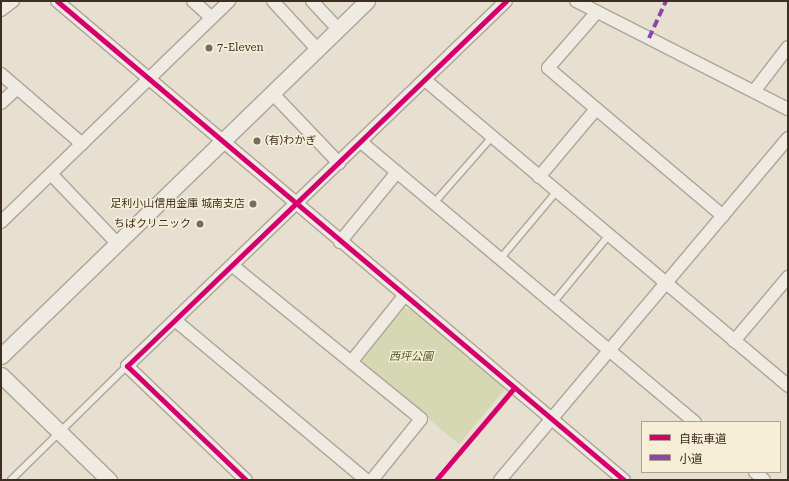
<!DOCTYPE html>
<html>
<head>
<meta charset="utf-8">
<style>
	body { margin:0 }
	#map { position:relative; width:789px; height:481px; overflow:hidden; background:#e7e0d1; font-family:"Roboto Serif","Noto Sans JP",serif }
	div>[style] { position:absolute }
	.green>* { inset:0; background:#d6d7b3 }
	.roads { filter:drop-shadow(1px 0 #ada599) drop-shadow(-1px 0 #ada599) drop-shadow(0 1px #ada599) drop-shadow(0 -1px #ada599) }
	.service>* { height:6px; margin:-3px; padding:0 3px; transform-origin:3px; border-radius:3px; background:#efebe3 }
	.minor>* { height:12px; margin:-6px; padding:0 6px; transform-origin:6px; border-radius:6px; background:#efebe3 }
	.tertiary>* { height:15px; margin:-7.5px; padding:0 7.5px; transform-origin:7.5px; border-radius:7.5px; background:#efebe3 }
	.quiet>* { height:4px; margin-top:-2px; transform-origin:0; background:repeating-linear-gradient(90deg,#8e44ad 0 8px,transparent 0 12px) }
	.cycleway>* { height:5px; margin:-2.5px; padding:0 2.5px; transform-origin:2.5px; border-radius:2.5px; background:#d6006c }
	.dots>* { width:11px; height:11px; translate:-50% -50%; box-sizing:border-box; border:2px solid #f7eed8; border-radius:50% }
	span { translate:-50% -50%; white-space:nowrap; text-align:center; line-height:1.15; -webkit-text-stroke:3px #f7eed8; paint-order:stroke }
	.poi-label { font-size:11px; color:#3d2e20 }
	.left { translate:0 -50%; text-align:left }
	.right { translate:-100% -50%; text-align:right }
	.park-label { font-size:11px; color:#4d5a26; font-style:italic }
	.frame { position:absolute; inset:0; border:2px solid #3d2e20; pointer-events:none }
	.legend { position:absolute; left:641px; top:421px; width:140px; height:52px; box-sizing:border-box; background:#f7eed8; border:1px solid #ada18e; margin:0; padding:5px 7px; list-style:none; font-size:12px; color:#3d2e20 }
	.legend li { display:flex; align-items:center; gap:8px; height:20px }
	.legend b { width:20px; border:1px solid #ada18e }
</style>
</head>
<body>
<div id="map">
	<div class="green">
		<div style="clip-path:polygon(403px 308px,410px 309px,506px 388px,459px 444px,363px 365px,362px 357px)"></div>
	</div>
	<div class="roads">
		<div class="service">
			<div style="left:434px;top:203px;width:88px;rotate:-48.7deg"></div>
			<div style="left:500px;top:259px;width:89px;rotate:-50deg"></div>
			<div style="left:553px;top:303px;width:88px;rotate:-50.5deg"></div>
			<div style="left:11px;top:480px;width:163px;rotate:-44.5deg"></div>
		</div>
		<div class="minor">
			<div style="left:57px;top:1px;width:742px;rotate:40.19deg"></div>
			<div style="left:193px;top:1px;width:25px;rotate:42deg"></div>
			<div style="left:273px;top:1px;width:65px;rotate:47.5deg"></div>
			<div style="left:312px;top:1px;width:38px;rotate:47deg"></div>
			<div style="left:576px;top:1px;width:238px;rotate:27deg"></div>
			<div style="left:1px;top:10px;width:15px;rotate:-37deg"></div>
			<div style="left:597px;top:12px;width:74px;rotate:131.2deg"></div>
			<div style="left:548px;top:68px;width:229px;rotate:40.2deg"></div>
			<div style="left:1px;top:74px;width:107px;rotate:40.8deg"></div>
			<div style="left:425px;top:80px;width:475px;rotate:40.1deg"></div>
			<div style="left:755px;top:90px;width:54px;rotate:-52.5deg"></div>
			<div style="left:272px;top:93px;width:97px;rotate:46.3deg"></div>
			<div style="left:1px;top:103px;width:22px;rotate:-43deg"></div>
			<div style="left:361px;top:142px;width:436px;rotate:40deg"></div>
			<div style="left:51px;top:174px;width:97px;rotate:46.3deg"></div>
			<div style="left:539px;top:177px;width:89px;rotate:-50deg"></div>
			<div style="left:1px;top:222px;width:318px;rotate:-44.1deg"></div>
			<div style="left:340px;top:242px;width:90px;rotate:-50.8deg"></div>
			<div style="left:233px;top:266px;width:242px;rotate:39.1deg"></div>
			<div style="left:421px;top:419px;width:78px;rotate:128.8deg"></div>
			<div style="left:176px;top:321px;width:248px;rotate:39.9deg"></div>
			<div style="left:734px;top:341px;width:84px;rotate:-49.8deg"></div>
			<div style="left:352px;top:361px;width:83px;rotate:-51.3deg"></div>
			<div style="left:755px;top:472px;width:12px;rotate:42deg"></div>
			<div style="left:246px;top:480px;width:165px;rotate:-136.2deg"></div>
			<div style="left:127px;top:366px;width:526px;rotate:-43.92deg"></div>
			<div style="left:500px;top:480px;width:447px;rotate:-49.9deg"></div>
		</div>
		<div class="tertiary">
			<div style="left:1px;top:356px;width:510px;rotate:-44.13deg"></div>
			<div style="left:1px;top:375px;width:151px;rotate:44.2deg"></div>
		</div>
	</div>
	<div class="quiet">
		<div style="left:649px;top:38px;width:41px;rotate:-65.3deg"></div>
	</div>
	<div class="cycleway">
		<div style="left:57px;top:1px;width:742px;rotate:40.19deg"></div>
		<div style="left:246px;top:480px;width:165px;rotate:-136.2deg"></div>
		<div style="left:127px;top:366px;width:526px;rotate:-43.92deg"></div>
		<div style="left:436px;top:480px;width:121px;rotate:-49.7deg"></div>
	</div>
	<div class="dots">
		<div style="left:209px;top:48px;background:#786c5e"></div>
		<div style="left:257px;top:141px;background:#786c5e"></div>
		<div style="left:253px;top:204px;background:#786c5e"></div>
		<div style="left:200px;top:224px;background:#786c5e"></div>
	</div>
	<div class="poi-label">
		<span class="left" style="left:217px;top:48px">7-Eleven</span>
		<span class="left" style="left:265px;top:141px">(有)わかぎ</span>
		<span class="right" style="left:245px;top:204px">足利小山信用金庫 城南支店</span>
		<span class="right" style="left:191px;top:224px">ちばクリニック</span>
	</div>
	<div class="park-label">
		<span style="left:411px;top:357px">西坪公園</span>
	</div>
	<div class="frame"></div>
	<ul class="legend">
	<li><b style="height:5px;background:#d6006c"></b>自転車道</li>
	<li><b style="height:5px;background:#8e44ad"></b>小道</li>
	</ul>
</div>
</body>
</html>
